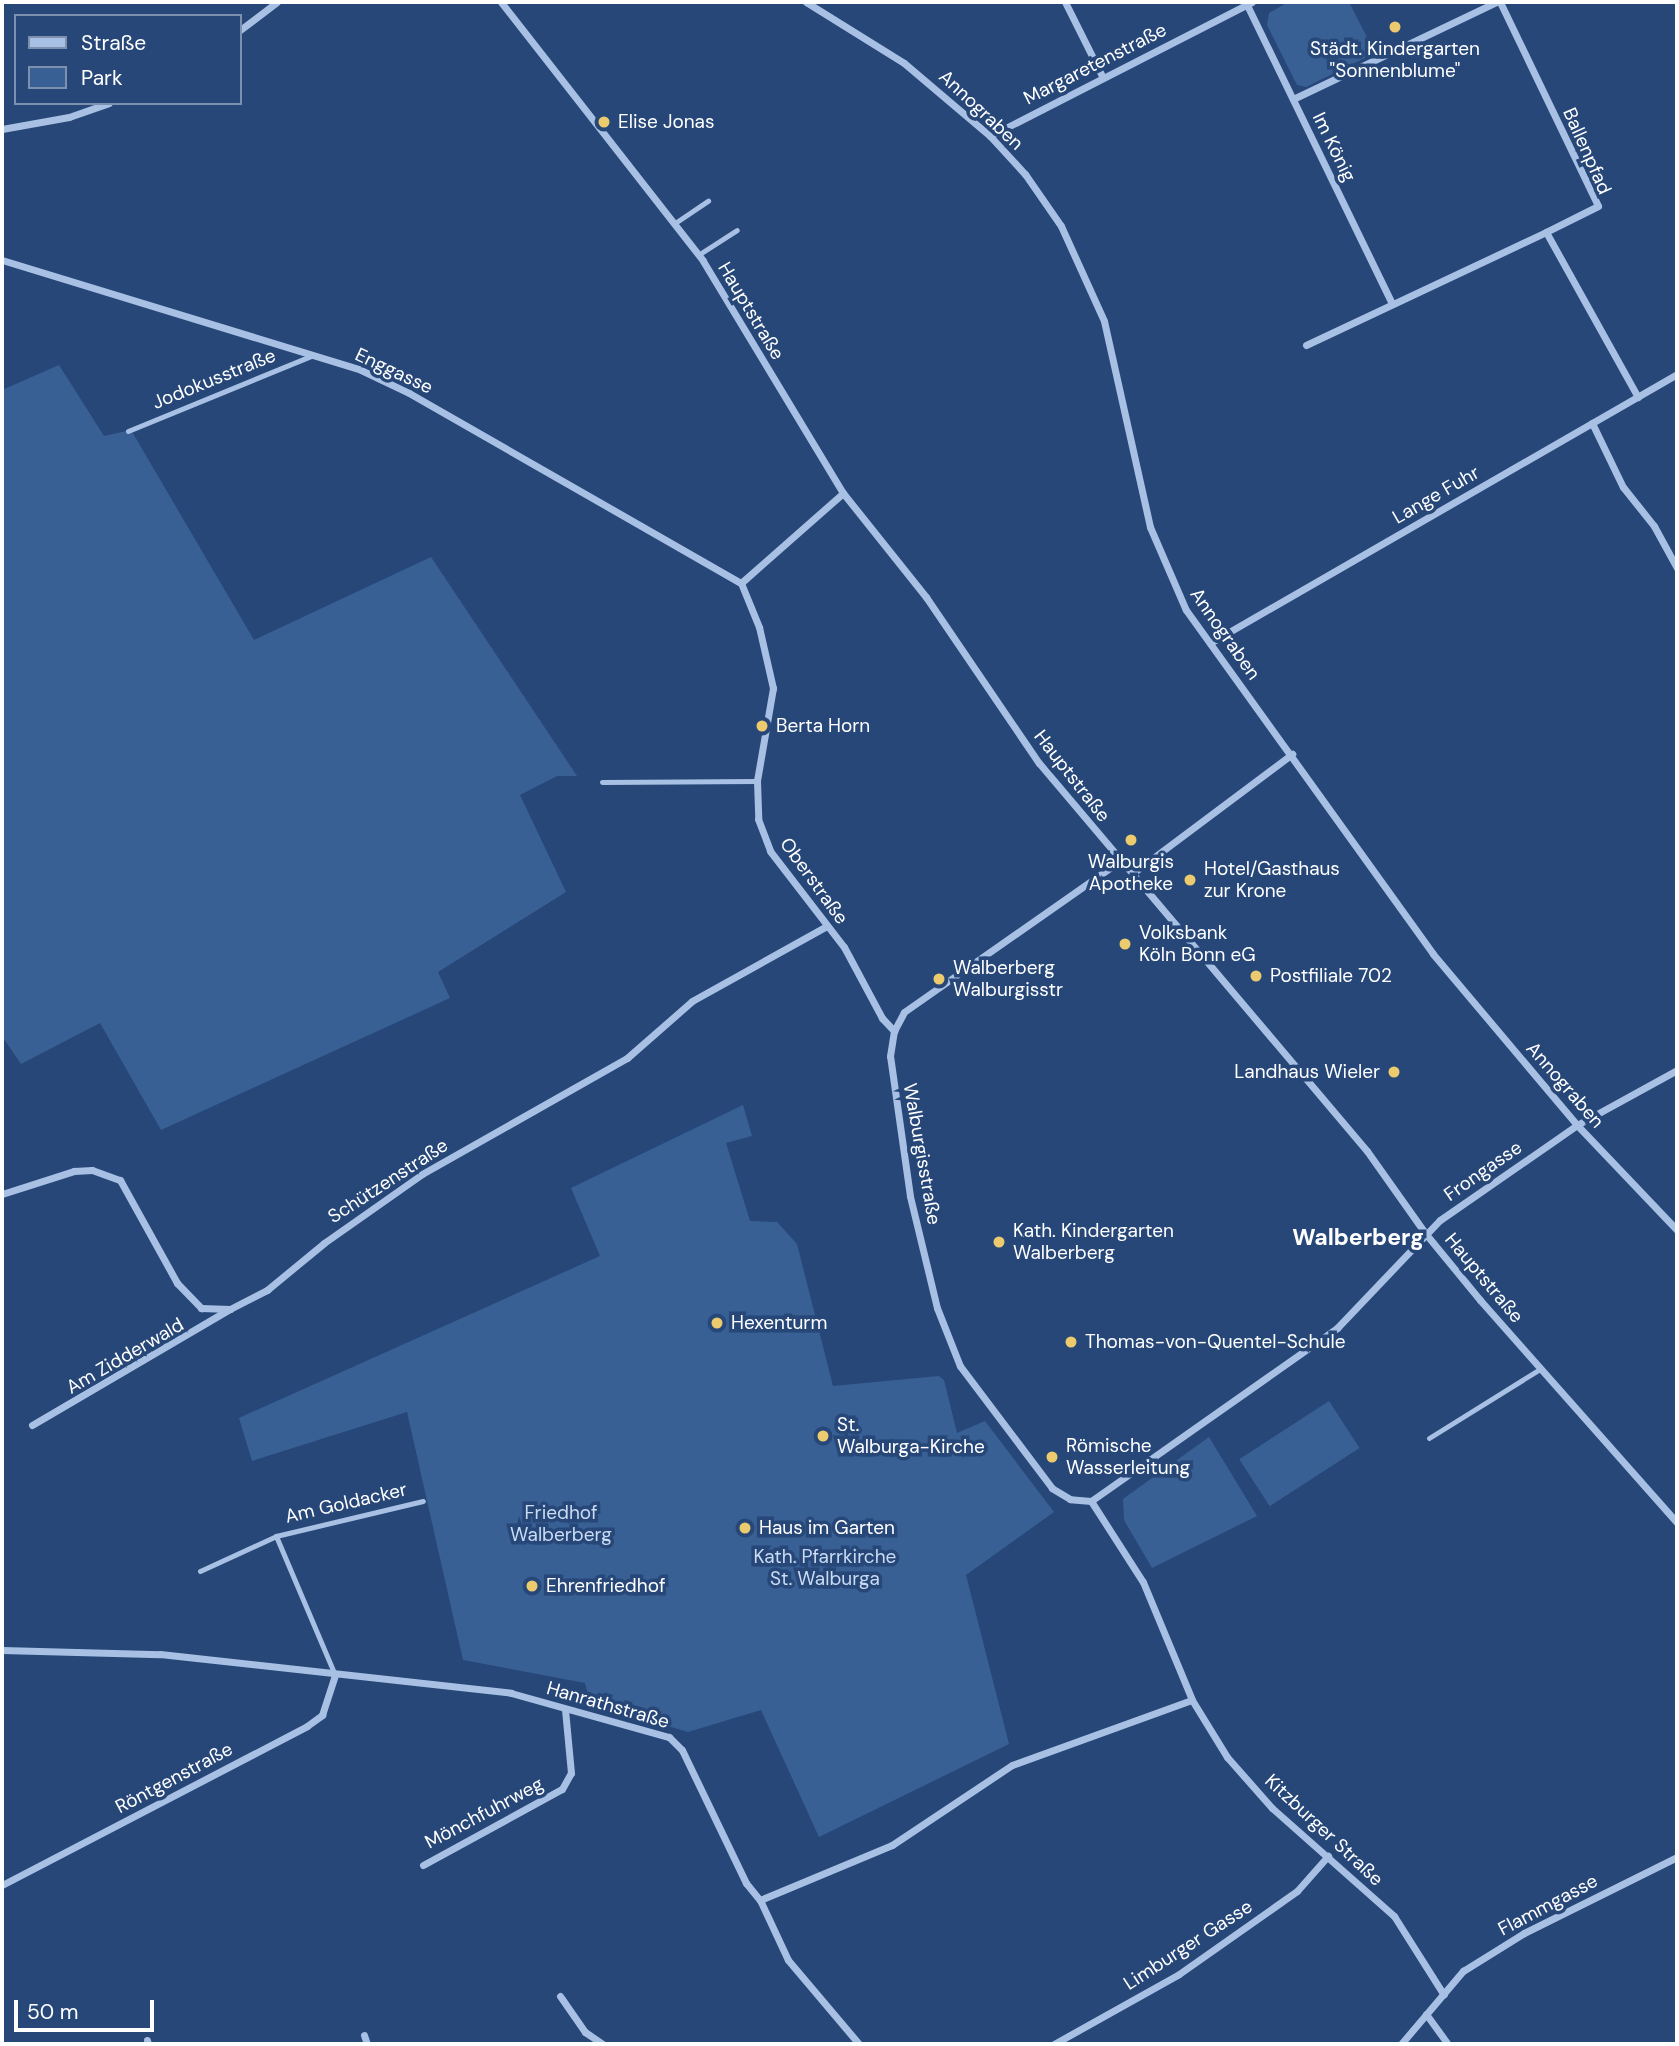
<!DOCTYPE html>
<html>
<head>
<meta charset="utf-8">
<style>
	body { margin:0 }
	#map { position:relative; width:1679px; height:2046px; overflow:hidden; background:#264778; font-family:"DM Sans",sans-serif }
	div>[style] { position:absolute }
	.green>* { inset:0; background:#396095; transform-origin:0 0 }
	.lane>* { height:5px; margin:-2.5px; padding:0 2.5px; transform-origin:2.5px; border-radius:2.5px; background:#a8c0e3 }
	.street>* { height:7px; margin:-3.5px; padding:0 3.5px; transform-origin:3.5px; border-radius:3.5px; background:#a8c0e3 }
	.dots>* { width:19px; height:19px; translate:-50% -50%; box-sizing:border-box; border:4px solid #264778; border-radius:50% }
	span { translate:-50% -50%; white-space:nowrap; text-align:center; line-height:1.15; -webkit-text-stroke:7px #264778; paint-order:stroke }
	.poi-label { font-size:19px; color:#fff }
	.left { translate:0 -50%; text-align:left }
	.right { translate:-100% -50%; text-align:right }
	.street-label { font-size:19px; color:#fff }
	.park-label { font-size:19px; color:#cadbf3 }
	.quarter-label { font-size:23px; color:#fff; font-weight:700 }
	.frame { position:absolute; inset:0; border:4px solid #fff; pointer-events:none }
	.legend { position:absolute; left:14px; top:14px; width:228px; height:91px; box-sizing:border-box; background:#264778; border:2px solid #7d91ae; margin:0; padding:9px 12px; list-style:none; font-size:21px; color:#fff }
	.legend li { display:flex; align-items:center; gap:14px; height:35px }
	.legend b { width:35px; border:2px solid #7d91ae }
	.scale { position:absolute; left:14px; top:2000px; width:140px; height:32px; box-sizing:border-box; border:4px solid #fff; border-top:0; padding-left:9px; font-size:21px; line-height:24px; white-space:nowrap; color:#fff; -webkit-text-stroke:5px #264778; paint-order:stroke }
</style>
</head>
<body>
<div id="map">
	<div class="green">
		<div style="clip-path:polygon(1288px 2px,1349px 2px,1375px 53px,1306px 87px,1297px 85px,1267px 25px,1269px 13px)"></div>
		<div style="clip-path:polygon(59px 365px,104px 436px,131px 430px,254px 640px,431px 557px,577px 776px,557px 776px,520px 795px,566px 892px,438px 972px,450px 998px,161px 1130px,100px 1023px,21px 1064px,2px 1036px,2px 390px)"></div>
		<div style="clip-path:polygon(743px 1105px,752px 1136px,726px 1143px,750px 1221px,777px 1222px,797px 1244px,833px 1386px,939px 1376px,944px 1380px,957px 1433px,985px 1421px,1054px 1512px,966px 1575px,1009px 1744px,819px 1837px,761px 1710px,688px 1732px,590px 1703px,585px 1683px,463px 1660px,407px 1412px,252px 1461px,239px 1418px,600px 1256px,571px 1188px)"></div>
		<div style="left:1329px;top:1401px;width:56px;height:107px;rotate:57deg"></div>
		<div style="clip-path:polygon(1209px 1437px,1257px 1516px,1152px 1568px,1124px 1520px,1123px 1499px)"></div>
	</div>
	<div class="lane">
		<div style="left:675px;top:223px;width:40px;rotate:-34deg"></div>
		<div style="left:698px;top:255px;width:46px;rotate:-32.7deg"></div>
		<div style="left:128px;top:431px;width:200px;rotate:-22.3deg"></div>
		<div style="left:602px;top:782px;width:155px;rotate:-0.4deg"></div>
		<div style="left:1429px;top:1438px;width:131px;rotate:-31.9deg"></div>
		<div style="left:276px;top:1536px;width:151px;rotate:67deg"></div>
		<div style="left:200px;top:1571px;width:84px;rotate:-24.7deg"></div>
		<div style="left:276px;top:1536px;width:151px;rotate:-13.4deg"></div>
	</div>
	<div class="street">
		<div style="left:501px;top:2px;width:328px;rotate:52deg"></div>
		<div style="left:703px;top:261px;width:271px;rotate:58.9deg"></div>
		<div style="left:843px;top:493px;width:133px;rotate:51.4deg"></div>
		<div style="left:926px;top:597px;width:201px;rotate:55.8deg"></div>
		<div style="left:1039px;top:763px;width:508px;rotate:49.79deg"></div>
		<div style="left:1367px;top:1151px;width:100px;rotate:54.7deg"></div>
		<div style="left:1425px;top:1233px;width:87px;rotate:50.6deg"></div>
		<div style="left:1480px;top:1300px;width:298px;rotate:48.5deg"></div>
		<div style="left:806px;top:2px;width:115px;rotate:31.9deg"></div>
		<div style="left:904px;top:63px;width:113px;rotate:40.3deg"></div>
		<div style="left:990px;top:136px;width:52px;rotate:47.4deg"></div>
		<div style="left:1025px;top:174px;width:63px;rotate:55.3deg"></div>
		<div style="left:1061px;top:226px;width:104px;rotate:65.6deg"></div>
		<div style="left:1104px;top:321px;width:211px;rotate:77.4deg"></div>
		<div style="left:1150px;top:527px;width:90px;rotate:66.6deg"></div>
		<div style="left:1186px;top:610px;width:423px;rotate:54.3deg"></div>
		<div style="left:1433px;top:954px;width:224px;rotate:49.9deg"></div>
		<div style="left:1577px;top:1125px;width:145px;rotate:46.4deg"></div>
		<div style="left:1065px;top:2px;width:83px;rotate:63.4deg"></div>
		<div style="left:1500px;top:2px;width:226px;rotate:64.3deg"></div>
		<div style="left:1598px;top:206px;width:58px;rotate:153.4deg"></div>
		<div style="left:1546px;top:232px;width:189px;rotate:60.9deg"></div>
		<div style="left:1247px;top:5px;width:332px;rotate:64.1deg"></div>
		<div style="left:240px;top:30px;width:46px;rotate:-37.1deg"></div>
		<div style="left:1293px;top:99px;width:225px;rotate:-25.5deg"></div>
		<div style="left:2px;top:129px;width:68px;rotate:-10.2deg"></div>
		<div style="left:69px;top:117px;width:42px;rotate:-19.3deg"></div>
		<div style="left:990px;top:136px;width:294px;rotate:-27.1deg"></div>
		<div style="left:2px;top:260px;width:375px;rotate:17deg"></div>
		<div style="left:361px;top:370px;width:53px;rotate:25.6deg"></div>
		<div style="left:409px;top:393px;width:383px;rotate:29.8deg"></div>
		<div style="left:1306px;top:345px;width:265px;rotate:-25.2deg"></div>
		<div style="left:1592px;top:423px;width:71px;rotate:64.2deg"></div>
		<div style="left:1623px;top:487px;width:50px;rotate:51.5deg"></div>
		<div style="left:1654px;top:526px;width:48px;rotate:61.3deg"></div>
		<div style="left:741px;top:583px;width:48px;rotate:67.8deg"></div>
		<div style="left:759px;top:627px;width:63px;rotate:77.1deg"></div>
		<div style="left:773px;top:688px;width:94px;rotate:99.8deg"></div>
		<div style="left:757px;top:781px;width:38px;rotate:88deg"></div>
		<div style="left:758px;top:819px;width:34px;rotate:69deg"></div>
		<div style="left:770px;top:851px;width:121px;rotate:52.4deg"></div>
		<div style="left:844px;top:947px;width:81px;rotate:61.8deg"></div>
		<div style="left:882px;top:1018px;width:18px;rotate:47deg"></div>
		<div style="left:741px;top:583px;width:136px;rotate:-41.4deg"></div>
		<div style="left:1210px;top:643px;width:539px;rotate:-29.94deg"></div>
		<div style="left:1133px;top:873px;width:199px;rotate:-36.8deg"></div>
		<div style="left:2px;top:1194px;width:76px;rotate:-17.7deg"></div>
		<div style="left:74px;top:1171px;width:18px;rotate:-3deg"></div>
		<div style="left:92px;top:1170px;width:30px;rotate:20deg"></div>
		<div style="left:120px;top:1180px;width:118px;rotate:61deg"></div>
		<div style="left:177px;top:1283px;width:35px;rotate:46deg"></div>
		<div style="left:201px;top:1308px;width:29px;rotate:2deg"></div>
		<div style="left:230px;top:1309px;width:42px;rotate:-27.2deg"></div>
		<div style="left:267px;top:1290px;width:74px;rotate:-39.5deg"></div>
		<div style="left:324px;top:1243px;width:120px;rotate:-35.1deg"></div>
		<div style="left:422px;top:1174px;width:236px;rotate:-29.5deg"></div>
		<div style="left:627px;top:1058px;width:86px;rotate:-41.2deg"></div>
		<div style="left:692px;top:1001px;width:154px;rotate:-29.1deg"></div>
		<div style="left:32px;top:1425px;width:229px;rotate:-30.4deg"></div>
		<div style="left:1091px;top:1501px;width:21px;rotate:-175deg"></div>
		<div style="left:1070px;top:1499px;width:21px;rotate:-149deg"></div>
		<div style="left:1052px;top:1488px;width:153px;rotate:-127deg"></div>
		<div style="left:960px;top:1366px;width:62px;rotate:-111.6deg"></div>
		<div style="left:937px;top:1308px;width:115px;rotate:-103.6deg"></div>
		<div style="left:910px;top:1196px;width:141px;rotate:-98.1deg"></div>
		<div style="left:890px;top:1056px;width:25px;rotate:-81deg"></div>
		<div style="left:894px;top:1031px;width:21px;rotate:-62deg"></div>
		<div style="left:904px;top:1012px;width:264px;rotate:-35deg"></div>
		<div style="left:1091px;top:1501px;width:301px;rotate:-35.1deg"></div>
		<div style="left:1337px;top:1328px;width:149px;rotate:-46.4deg"></div>
		<div style="left:1440px;top:1220px;width:167px;rotate:-34.7deg"></div>
		<div style="left:1577px;top:1125px;width:114px;rotate:-28.8deg"></div>
		<div style="left:1091px;top:1501px;width:96px;rotate:57.3deg"></div>
		<div style="left:1143px;top:1582px;width:128px;rotate:67.4deg"></div>
		<div style="left:1192px;top:1700px;width:67px;rotate:58.4deg"></div>
		<div style="left:1227px;top:1757px;width:68px;rotate:48.6deg"></div>
		<div style="left:1272px;top:1808px;width:163px;rotate:41.5deg"></div>
		<div style="left:1394px;top:1916px;width:93px;rotate:57.7deg"></div>
		<div style="left:2px;top:1650px;width:158px;rotate:1.5deg"></div>
		<div style="left:160px;top:1654px;width:353px;rotate:6.3deg"></div>
		<div style="left:511px;top:1693px;width:164px;rotate:15.6deg"></div>
		<div style="left:669px;top:1737px;width:18px;rotate:45deg"></div>
		<div style="left:682px;top:1750px;width:148px;rotate:64.3deg"></div>
		<div style="left:746px;top:1883px;width:22px;rotate:51deg"></div>
		<div style="left:760px;top:1900px;width:143px;rotate:-22.6deg"></div>
		<div style="left:892px;top:1845px;width:144px;rotate:-33.7deg"></div>
		<div style="left:1012px;top:1765px;width:191px;rotate:-19.9deg"></div>
		<div style="left:423px;top:1865px;width:158px;rotate:-28.7deg"></div>
		<div style="left:562px;top:1789px;width:18px;rotate:-61deg"></div>
		<div style="left:571px;top:1773px;width:64px;rotate:-95.4deg"></div>
		<div style="left:2px;top:1885px;width:344px;rotate:-27.5deg"></div>
		<div style="left:307px;top:1726px;width:19px;rotate:-36deg"></div>
		<div style="left:322px;top:1715px;width:42px;rotate:-72deg"></div>
		<div style="left:760px;top:1900px;width:66px;rotate:65deg"></div>
		<div style="left:788px;top:1960px;width:110px;rotate:49.8deg"></div>
		<div style="left:560px;top:1996px;width:44px;rotate:55.2deg"></div>
		<div style="left:585px;top:2032px;width:22px;rotate:34deg"></div>
		<div style="left:1426px;top:2014px;width:37px;rotate:54deg"></div>
		<div style="left:364px;top:2035px;width:9px;rotate:72deg"></div>
		<div style="left:147px;top:2040px;width:4px;rotate:76deg"></div>
		<div style="left:1054px;top:2044px;width:143px;rotate:-29.2deg"></div>
		<div style="left:1179px;top:1974px;width:144px;rotate:-35.1deg"></div>
		<div style="left:1297px;top:1891px;width:47px;rotate:-48.5deg"></div>
		<div style="left:1401px;top:2044px;width:96px;rotate:-49.7deg"></div>
		<div style="left:1463px;top:1971px;width:72px;rotate:-31.9deg"></div>
		<div style="left:1524px;top:1933px;width:171px;rotate:-26.4deg"></div>
	</div>
	<div class="dots">
		<div style="left:1395px;top:27px;background:#ebcb6d"></div>
		<div style="left:604px;top:122px;background:#ebcb6d"></div>
		<div style="left:762px;top:726px;background:#ebcb6d"></div>
		<div style="left:1131px;top:840px;background:#ebcb6d"></div>
		<div style="left:1190px;top:880px;background:#ebcb6d"></div>
		<div style="left:1125px;top:944px;background:#ebcb6d"></div>
		<div style="left:1256px;top:976px;background:#ebcb6d"></div>
		<div style="left:939px;top:979px;background:#ebcb6d"></div>
		<div style="left:1394px;top:1072px;background:#ebcb6d"></div>
		<div style="left:999px;top:1242px;background:#ebcb6d"></div>
		<div style="left:717px;top:1323px;background:#ebcb6d"></div>
		<div style="left:1071px;top:1342px;background:#ebcb6d"></div>
		<div style="left:823px;top:1436px;background:#ebcb6d"></div>
		<div style="left:1052px;top:1457px;background:#ebcb6d"></div>
		<div style="left:745px;top:1528px;background:#ebcb6d"></div>
		<div style="left:532px;top:1586px;background:#ebcb6d"></div>
	</div>
	<div class="poi-label">
		<span style="left:1395px;top:60px">Städt. Kindergarten<br>"Sonnenblume"</span>
		<span class="left" style="left:618px;top:122px">Elise Jonas</span>
		<span class="left" style="left:776px;top:726px">Berta Horn</span>
		<span style="left:1131px;top:873px">Walburgis<br>Apotheke</span>
		<span class="left" style="left:1204px;top:880px">Hotel/Gasthaus<br>zur Krone</span>
		<span class="left" style="left:1139px;top:944px">Volksbank<br>Köln Bonn eG</span>
		<span class="left" style="left:953px;top:979px">Walberberg<br>Walburgisstr</span>
		<span class="left" style="left:1270px;top:976px">Postfiliale 702</span>
		<span class="right" style="left:1380px;top:1072px">Landhaus Wieler</span>
		<span class="left" style="left:1013px;top:1242px">Kath. Kindergarten<br>Walberberg</span>
		<span class="left" style="left:731px;top:1323px">Hexenturm</span>
		<span class="left" style="left:1085px;top:1342px">Thomas-von-Quentel-Schule</span>
		<span class="left" style="left:837px;top:1436px">St.<br>Walburga-Kirche</span>
		<span class="left" style="left:1066px;top:1457px">Römische<br>Wasserleitung</span>
		<span class="left" style="left:759px;top:1528px">Haus im Garten</span>
		<span class="left" style="left:546px;top:1586px">Ehrenfriedhof</span>
	</div>
	<div class="street-label">
		<span style="left:1095px;top:64px;rotate:-27deg">Margaretenstraße</span>
		<span style="left:981px;top:110px;rotate:43deg">Annograben</span>
		<span style="left:1334px;top:147px;rotate:64deg">Im König</span>
		<span style="left:1587px;top:151px;rotate:66deg">Ballenpfad</span>
		<span style="left:751px;top:311px;rotate:59deg">Hauptstraße</span>
		<span style="left:394px;top:371px;rotate:25deg">Enggasse</span>
		<span style="left:214px;top:379px;rotate:-22deg">Jodokusstraße</span>
		<span style="left:1436px;top:495px;rotate:-30deg">Lange Fuhr</span>
		<span style="left:1225px;top:634px;rotate:55deg">Annograben</span>
		<span style="left:1072px;top:776px;rotate:52deg">Hauptstraße</span>
		<span style="left:814px;top:881px;rotate:54deg">Oberstraße</span>
		<span style="left:1565px;top:1085px;rotate:49deg">Annograben</span>
		<span style="left:922px;top:1154px;rotate:80deg">Walburgisstraße</span>
		<span style="left:1483px;top:1171px;rotate:-35deg">Frongasse</span>
		<span style="left:388px;top:1181px;rotate:-33deg">Schützenstraße</span>
		<span style="left:1484px;top:1278px;rotate:50deg">Hauptstraße</span>
		<span style="left:125px;top:1356px;rotate:-30deg">Am Zidderwald</span>
		<span style="left:346px;top:1503px;rotate:-13deg">Am Goldacker</span>
		<span style="left:608px;top:1705px;rotate:16deg">Hanrathstraße</span>
		<span style="left:174px;top:1778px;rotate:-28deg">Röntgenstraße</span>
		<span style="left:484px;top:1813px;rotate:-28deg">Mönchfuhrweg</span>
		<span style="left:1324px;top:1830px;rotate:43deg">Kitzburger Straße</span>
		<span style="left:1548px;top:1905px;rotate:-28deg">Flammgasse</span>
		<span style="left:1188px;top:1945px;rotate:-33deg">Limburger Gasse</span>
	</div>
	<div class="park-label">
		<span style="left:561px;top:1524px">Friedhof<br>Walberberg</span>
		<span style="left:825px;top:1568px">Kath. Pfarrkirche<br>St. Walburga</span>
	</div>
	<div class="quarter-label">
		<span style="left:1358px;top:1237px">Walberberg</span>
	</div>
	<div class="frame"></div>
	<ul class="legend">
	<li><b style="height:9px;background:#a8c0e3"></b>Straße</li>
	<li><b style="height:19px;background:#396095"></b>Park</li>
	</ul>
	<div class="scale">50 m</div>
</div>
</body>
</html>
